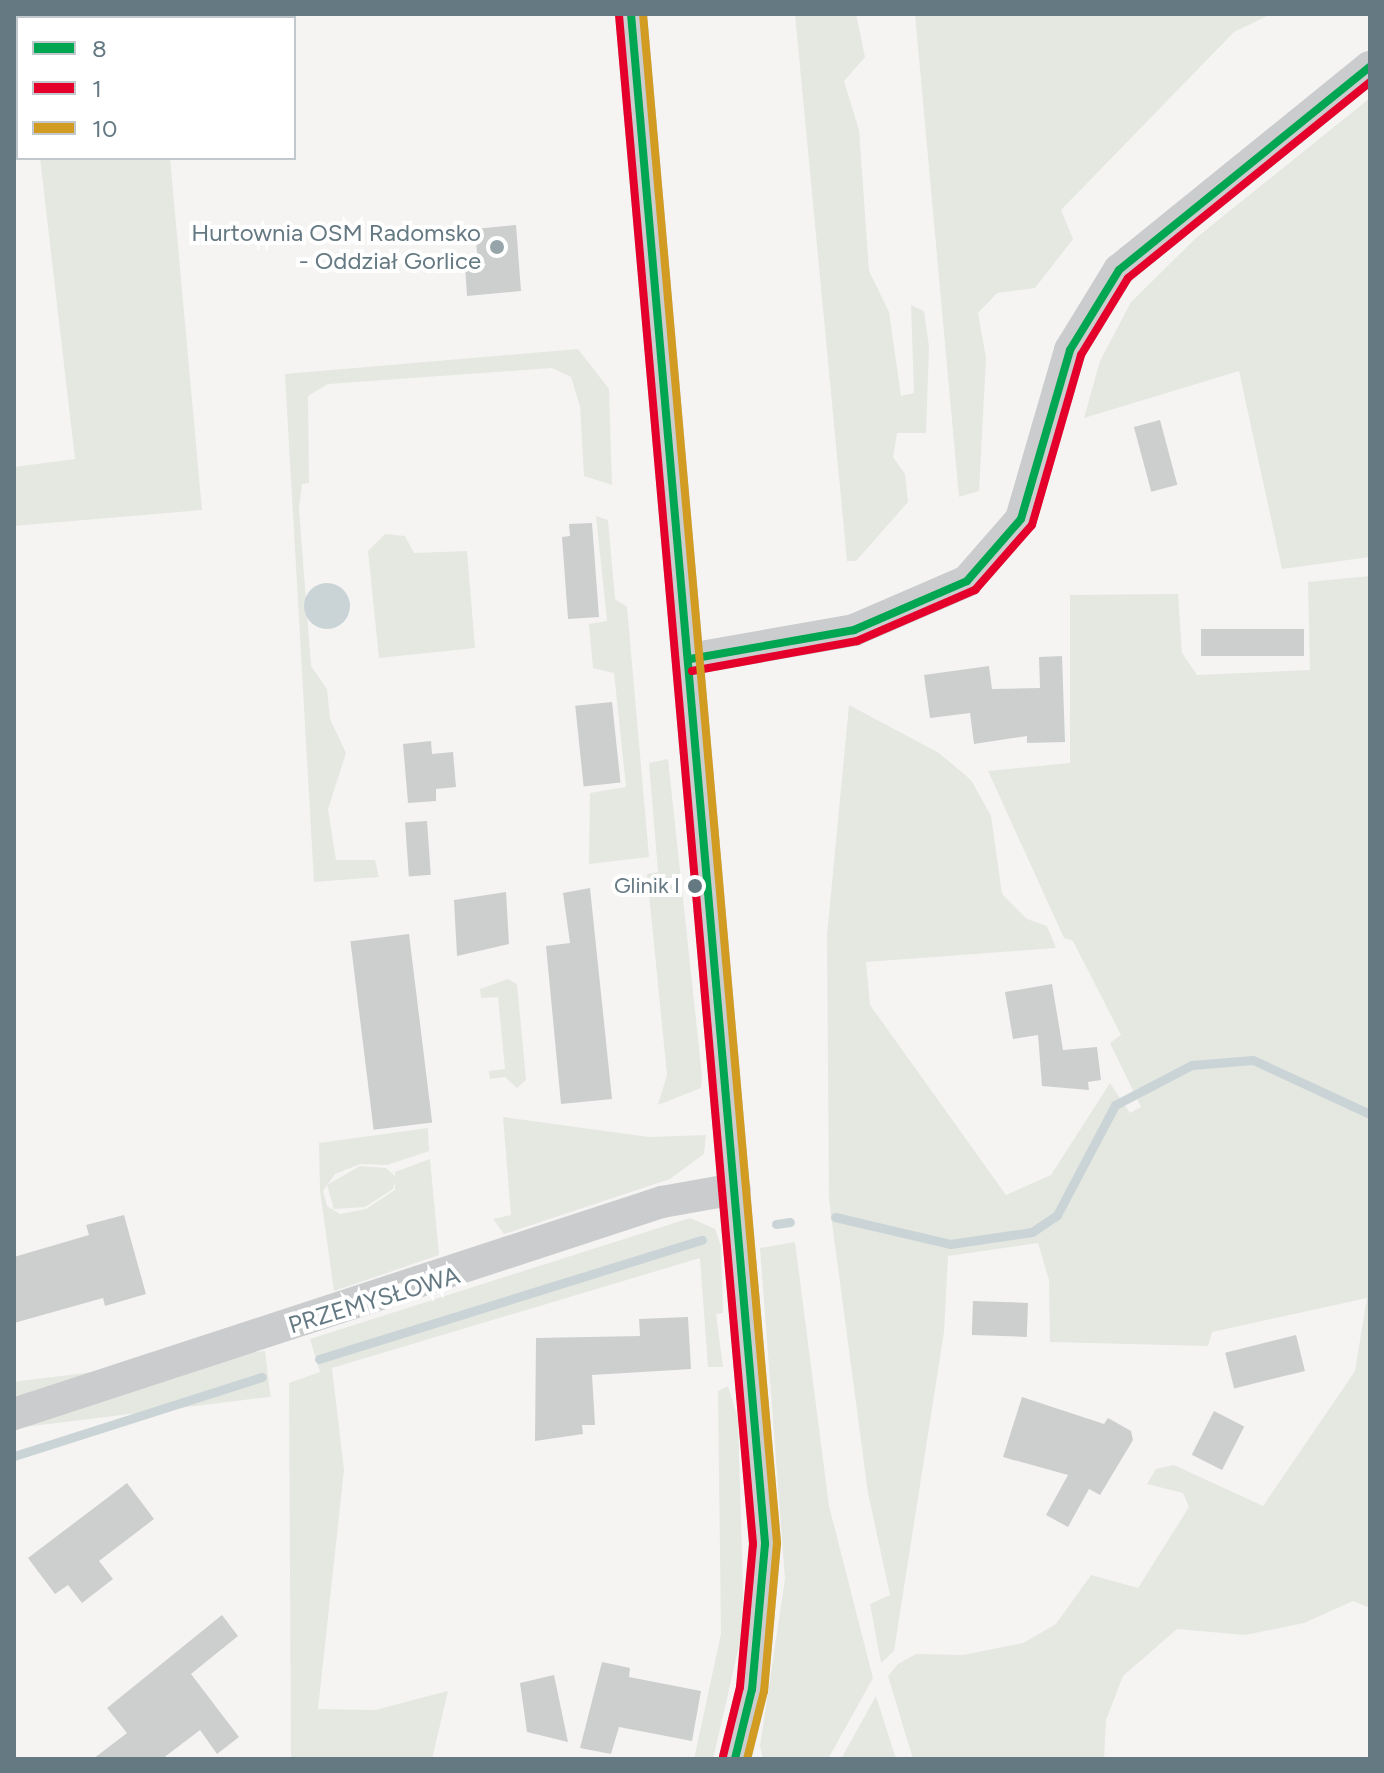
<!DOCTYPE html>
<html>
<head>
<meta charset="utf-8">
<style>
	body { margin:0 }
	#map { position:relative; width:1384px; height:1773px; overflow:hidden; background:#f5f4f3; font-family:Figtree,sans-serif }
	div>[style] { position:absolute }
	.green>* { inset:0; background:#e5e7e1; transform-origin:0 0 }
	.water>* { inset:0; background:#cad4d6 }
	.round { border-radius:50% }
	.stream>* { height:9px; margin:-4.5px; padding:0 4.5px; transform-origin:4.5px; border-radius:4.5px; background:#cad4d6 }
	.building>* { inset:0; background:#cdcfcf; transform-origin:0 0 }
	.minor>* { height:32px; margin:-16px; padding:0 16px; transform-origin:16px; border-radius:16px; background:#cacccd }
	.bus-1>* { height:8px; margin:-4px; padding:0 4px; transform-origin:4px; border-radius:4px; background:#00a651 }
	.bus-2>* { height:8px; margin:-4px; padding:0 4px; transform-origin:4px; border-radius:4px; background:#e4002b }
	.bus-3>* { height:8px; margin:-4px; padding:0 4px; transform-origin:4px; border-radius:4px; background:#d29b21 }
	.dots>* { width:22px; height:22px; translate:-50% -50%; box-sizing:border-box; border:4px solid #fff; border-radius:50% }
	span { translate:-50% -50%; white-space:nowrap; text-align:center; line-height:1.15; -webkit-text-stroke:8px #fff; paint-order:stroke }
	.bus-label { font-size:22px; color:#657983 }
	.right { translate:-100% -50%; text-align:right }
	.poi-label { font-size:24px; color:#657983 }
	.street-label { font-size:24px; color:#657983 }
	.frame { position:absolute; inset:0; border:16px solid #657983; pointer-events:none }
	.legend { position:absolute; left:16px; top:16px; width:280px; height:144px; box-sizing:border-box; background:#fff; border:2px solid #c1c9cd; margin:0; padding:10px 14px; list-style:none; font-size:24px; color:#657983 }
	.legend li { display:flex; align-items:center; gap:16px; height:40px }
	.legend b { width:40px; border:2px solid #c1c9cd }
</style>
</head>
<body>
<div id="map">
	<div class="green">
		<div style="left:23px;top:14px;width:126px;height:4px"></div>
		<div style="clip-path:polygon(795px 14px,856px 14px,865px 57px,844px 81px,859px 130px,869px 271px,889px 312px,901px 396px,914px 393px,911px 305px,924px 311px,929px 347px,926px 433px,897px 433px,893px 457px,905px 474px,908px 502px,856px 561px,847px 561px)"></div>
		<div style="clip-path:polygon(915px 14px,1271px 14px,1234px 32px,1061px 210px,1073px 239px,1035px 288px,997px 293px,978px 313px,986px 358px,979px 491px,959px 497px)"></div>
		<div style="clip-path:polygon(1370px 98px,1370px 557px,1282px 569px,1239px 371px,1084px 418px,1100px 361px,1131px 302px,1196px 238px)"></div>
		<div style="clip-path:polygon(40px 158px,170px 158px,202px 510px,14px 526px,14px 467px,75px 459px)"></div>
		<div style="clip-path:polygon(578px 349px,609px 389px,612px 485px,584px 476px,580px 406px,571px 377px,552px 368px,328px 384px,308px 396px,309px 483px,302px 484px,299px 509px,311px 666px,327px 689px,330px 719px,346px 753px,328px 809px,336px 860px,375px 860px,379px 877px,314px 882px,285px 374px)"></div>
		<div style="clip-path:polygon(596px 516px,608px 520px,615px 599px,627px 607px,649px 857px,589px 864px,590px 793px,626px 787px,614px 673px,593px 668px,589px 624px,607px 621px)"></div>
		<div style="clip-path:polygon(385px 534px,405px 536px,414px 553px,467px 551px,475px 648px,379px 658px,368px 551px)"></div>
		<div style="clip-path:polygon(1370px 576px,1370px 1608px,1353px 1601px,1304px 1623px,1245px 1635px,1177px 1629px,1123px 1676px,1106px 1720px,1104px 1759px,913px 1759px,888px 1676px,898px 1664px,916px 1654px,963px 1655px,1023px 1643px,1056px 1624px,1091px 1575px,1138px 1588px,1189px 1507px,1183px 1493px,1147px 1484px,1156px 1469px,1174px 1465px,1263px 1506px,1355px 1371px,1367px 1298px,1212px 1332px,1208px 1346px,1050px 1342px,1049px 1280px,1038px 1243px,948px 1256px,944px 1332px,894px 1651px,881px 1663px,870px 1604px,890px 1595px,868px 1493px,829px 1200px,827px 935px,849px 705px,939px 753px,971px 780px,991px 816px,1002px 894px,1027px 919px,1047px 926px,1056px 948px,866px 962px,870px 1005px,1006px 1195px,1051px 1175px,1110px 1083px,1130px 1113px,1141px 1107px,1110px 1043px,1121px 1035px,1073px 941px,1064px 938px,988px 771px,1070px 763px,1070px 595px,1178px 594px,1182px 653px,1197px 675px,1310px 670px,1308px 582px)"></div>
		<div style="clip-path:polygon(668px 759px,702px 1076px,701px 1088px,658px 1105px,667px 1075px,647px 874px,658px 872px,649px 763px)"></div>
		<div style="clip-path:polygon(508px 979px,517px 984px,526px 1080px,517px 1088px,505px 1077px,490px 1079px,489px 1071px,505px 1069px,498px 997px,481px 998px,480px 989px)"></div>
		<div style="clip-path:polygon(503px 1117px,649px 1137px,706px 1135px,704px 1154px,670px 1179px,504px 1234px,493px 1219px,511px 1215px)"></div>
		<div style="clip-path:polygon(428px 1128px,429px 1151px,387px 1165px,360px 1164px,335px 1174px,323px 1191px,327px 1206px,340px 1214px,366px 1209px,395px 1190px,395px 1172px,430px 1159px,439px 1255px,334px 1291px,320px 1191px,319px 1143px)"></div>
		<div style="clip-path:polygon(360px 1166px,386px 1168px,396px 1177px,393px 1189px,365px 1207px,334px 1209px,327px 1185px)"></div>
		<div style="clip-path:polygon(690px 1218px,715px 1229px,721px 1246px,723px 1313px,716px 1314px,723px 1367px,708px 1367px,700px 1258px,332px 1368px,344px 1470px,318px 1709px,375px 1710px,448px 1691px,432px 1759px,291px 1759px,289px 1383px,320px 1372px,310px 1339px)"></div>
		<div style="clip-path:polygon(795px 1242px,829px 1506px,873px 1678px,828px 1759px,763px 1759px,760px 1746px,785px 1579px,760px 1248px)"></div>
		<div style="left:265px;top:1351px;width:46px;height:263px;rotate:83deg"></div>
		<div style="clip-path:polygon(728px 1386px,738px 1419px,744px 1624px,713px 1759px,694px 1759px,721px 1634px,718px 1391px)"></div>
		<div style="clip-path:polygon(876px 1696px,896px 1759px,841px 1759px,842px 1757px)"></div>
	</div>
	<div class="water">
		<div class="round" style="left:304px;top:583px;width:46px;height:46px"></div>
	</div>
	<div class="stream">
		<div style="left:835px;top:1217px;width:118px;rotate:13.2deg"></div>
		<div style="left:950px;top:1244px;width:83px;rotate:-8.3deg"></div>
		<div style="left:1032px;top:1232px;width:30px;rotate:-34deg"></div>
		<div style="left:1057px;top:1215px;width:124px;rotate:-62.2deg"></div>
		<div style="left:1115px;top:1105px;width:87px;rotate:-27.5deg"></div>
		<div style="left:1192px;top:1065px;width:61px;rotate:-4.7deg"></div>
		<div style="left:1253px;top:1060px;width:129px;rotate:24.8deg"></div>
		<div style="left:776px;top:1224px;width:14px;rotate:-8deg"></div>
		<div style="left:319px;top:1359px;width:401px;rotate:-17.3deg"></div>
		<div style="left:14px;top:1456px;width:260px;rotate:-17.7deg"></div>
	</div>
	<div class="building">
		<div style="clip-path:polygon(516px 225px,521px 291px,467px 296px,465px 266px,478px 265px,475px 229px)"></div>
		<div style="left:1160px;top:420px;width:67px;height:27px;rotate:75deg"></div>
		<div style="clip-path:polygon(592px 523px,599px 617px,568px 619px,562px 537px,570px 536px,569px 524px)"></div>
		<div style="left:1304px;top:629px;width:27px;height:103px;rotate:90deg"></div>
		<div style="clip-path:polygon(1062px 656px,1065px 742px,1027px 743px,1027px 736px,974px 744px,970px 713px,930px 718px,924px 675px,989px 666px,992px 689px,1040px 688px,1039px 657px)"></div>
		<div style="left:612px;top:702px;width:81px;height:37px;rotate:84deg"></div>
		<div style="clip-path:polygon(431px 741px,432px 754px,453px 752px,456px 787px,436px 789px,436px 801px,408px 803px,403px 744px)"></div>
		<div style="left:427px;top:821px;width:54px;height:22px;rotate:86deg"></div>
		<div style="clip-path:polygon(590px 888px,612px 1099px,561px 1104px,546px 946px,570px 943px,563px 893px)"></div>
		<div style="clip-path:polygon(506px 892px,509px 944px,457px 956px,454px 900px)"></div>
		<div style="left:409px;top:934px;width:190px;height:59px;rotate:83deg"></div>
		<div style="clip-path:polygon(1052px 984px,1063px 1050px,1097px 1047px,1101px 1080px,1088px 1082px,1089px 1090px,1042px 1086px,1038px 1035px,1013px 1039px,1005px 992px)"></div>
		<div style="clip-path:polygon(124px 1215px,146px 1294px,105px 1306px,103px 1298px,14px 1323px,14px 1257px,89px 1235px,86px 1225px)"></div>
		<div style="left:973px;top:1301px;width:55px;height:34px;rotate:2deg"></div>
		<div style="clip-path:polygon(688px 1317px,691px 1369px,592px 1375px,595px 1425px,582px 1425px,583px 1434px,535px 1441px,536px 1338px,640px 1336px,639px 1319px)"></div>
		<div style="left:1296px;top:1335px;width:37px;height:73px;rotate:76deg"></div>
		<div style="clip-path:polygon(1022px 1397px,1104px 1424px,1108px 1418px,1131px 1431px,1133px 1440px,1100px 1495px,1089px 1489px,1068px 1527px,1046px 1515px,1068px 1475px,1003px 1457px)"></div>
		<div style="left:1214px;top:1411px;width:34px;height:49px;rotate:27deg"></div>
		<div style="clip-path:polygon(127px 1483px,154px 1519px,99px 1561px,113px 1579px,82px 1603px,68px 1585px,55px 1594px,28px 1558px)"></div>
		<div style="clip-path:polygon(222px 1615px,238px 1636px,191px 1674px,239px 1737px,217px 1754px,200px 1730px,162px 1759px,93px 1759px,127px 1733px,107px 1708px)"></div>
		<div style="clip-path:polygon(602px 1662px,630px 1668px,629px 1677px,701px 1691px,692px 1741px,619px 1727px,611px 1754px,580px 1748px)"></div>
		<div style="clip-path:polygon(554px 1675px,568px 1742px,527px 1732px,520px 1683px)"></div>
	</div>
	<div class="minor">
		<div style="left:631px;top:14px;width:1536px;rotate:84.99deg"></div>
		<div style="left:765px;top:1544px;width:146px;rotate:95.1deg"></div>
		<div style="left:752px;top:1689px;width:72px;rotate:103.7deg"></div>
		<div style="left:690px;top:659px;width:167px;rotate:-10deg"></div>
		<div style="left:854px;top:630px;width:123px;rotate:-23.4deg"></div>
		<div style="left:967px;top:581px;width:82px;rotate:-48.9deg"></div>
		<div style="left:1021px;top:519px;width:176px;rotate:-73.8deg"></div>
		<div style="left:1070px;top:350px;width:94px;rotate:-58.5deg"></div>
		<div style="left:1119px;top:270px;width:323px;rotate:-39deg"></div>
		<div style="left:14px;top:1414px;width:682px;rotate:-18.12deg"></div>
		<div style="left:662px;top:1202px;width:74px;rotate:-10.1deg"></div>
	</div>
	<div class="bus-1">
		<div style="left:631px;top:14px;width:1536px;rotate:84.99deg"></div>
		<div style="left:765px;top:1544px;width:146px;rotate:95.1deg"></div>
		<div style="left:752px;top:1689px;width:72px;rotate:103.7deg"></div>
		<div style="left:690px;top:659px;width:167px;rotate:-10deg"></div>
		<div style="left:854px;top:630px;width:123px;rotate:-23.4deg"></div>
		<div style="left:967px;top:581px;width:82px;rotate:-48.9deg"></div>
		<div style="left:1021px;top:519px;width:176px;rotate:-73.8deg"></div>
		<div style="left:1070px;top:350px;width:94px;rotate:-58.5deg"></div>
		<div style="left:1119px;top:270px;width:323px;rotate:-39deg"></div>
	</div>
	<div class="bus-2">
		<div style="left:619px;top:15px;width:1535px;rotate:84.99deg"></div>
		<div style="left:753px;top:1544px;width:144px;rotate:95.2deg"></div>
		<div style="left:740px;top:1687px;width:71px;rotate:103.8deg"></div>
		<div style="left:692px;top:671px;width:168px;rotate:-10.3deg"></div>
		<div style="left:857px;top:641px;width:129px;rotate:-23.4deg"></div>
		<div style="left:975px;top:590px;width:86px;rotate:-48.8deg"></div>
		<div style="left:1032px;top:525px;width:177px;rotate:-73.9deg"></div>
		<div style="left:1081px;top:355px;width:90px;rotate:-58.6deg"></div>
		<div style="left:1128px;top:278px;width:311px;rotate:-39deg"></div>
	</div>
	<div class="bus-3">
		<div style="left:643px;top:14px;width:1535px;rotate:84.99deg"></div>
		<div style="left:777px;top:1543px;width:149px;rotate:95deg"></div>
		<div style="left:764px;top:1691px;width:70px;rotate:104deg"></div>
	</div>
	<div class="dots">
		<div style="left:497px;top:247px;background:#97a4aa"></div>
		<div style="left:695px;top:886px;background:#657983"></div>
	</div>
	<div class="bus-label">
		<span class="right" style="left:680px;top:886px">Glinik I</span>
	</div>
	<div class="poi-label">
		<span class="right" style="left:481px;top:247px">Hurtownia OSM Radomsko<br>- Oddział Gorlice</span>
	</div>
	<div class="street-label">
		<span style="left:374px;top:1300px;rotate:-17deg">PRZEMYSŁOWA</span>
	</div>
	<div class="frame"></div>
	<ul class="legend">
	<li><b style="height:10px;background:#00a651"></b>8</li>
	<li><b style="height:10px;background:#e4002b"></b>1</li>
	<li><b style="height:10px;background:#d29b21"></b>10</li>
	</ul>
</div>
</body>
</html>
